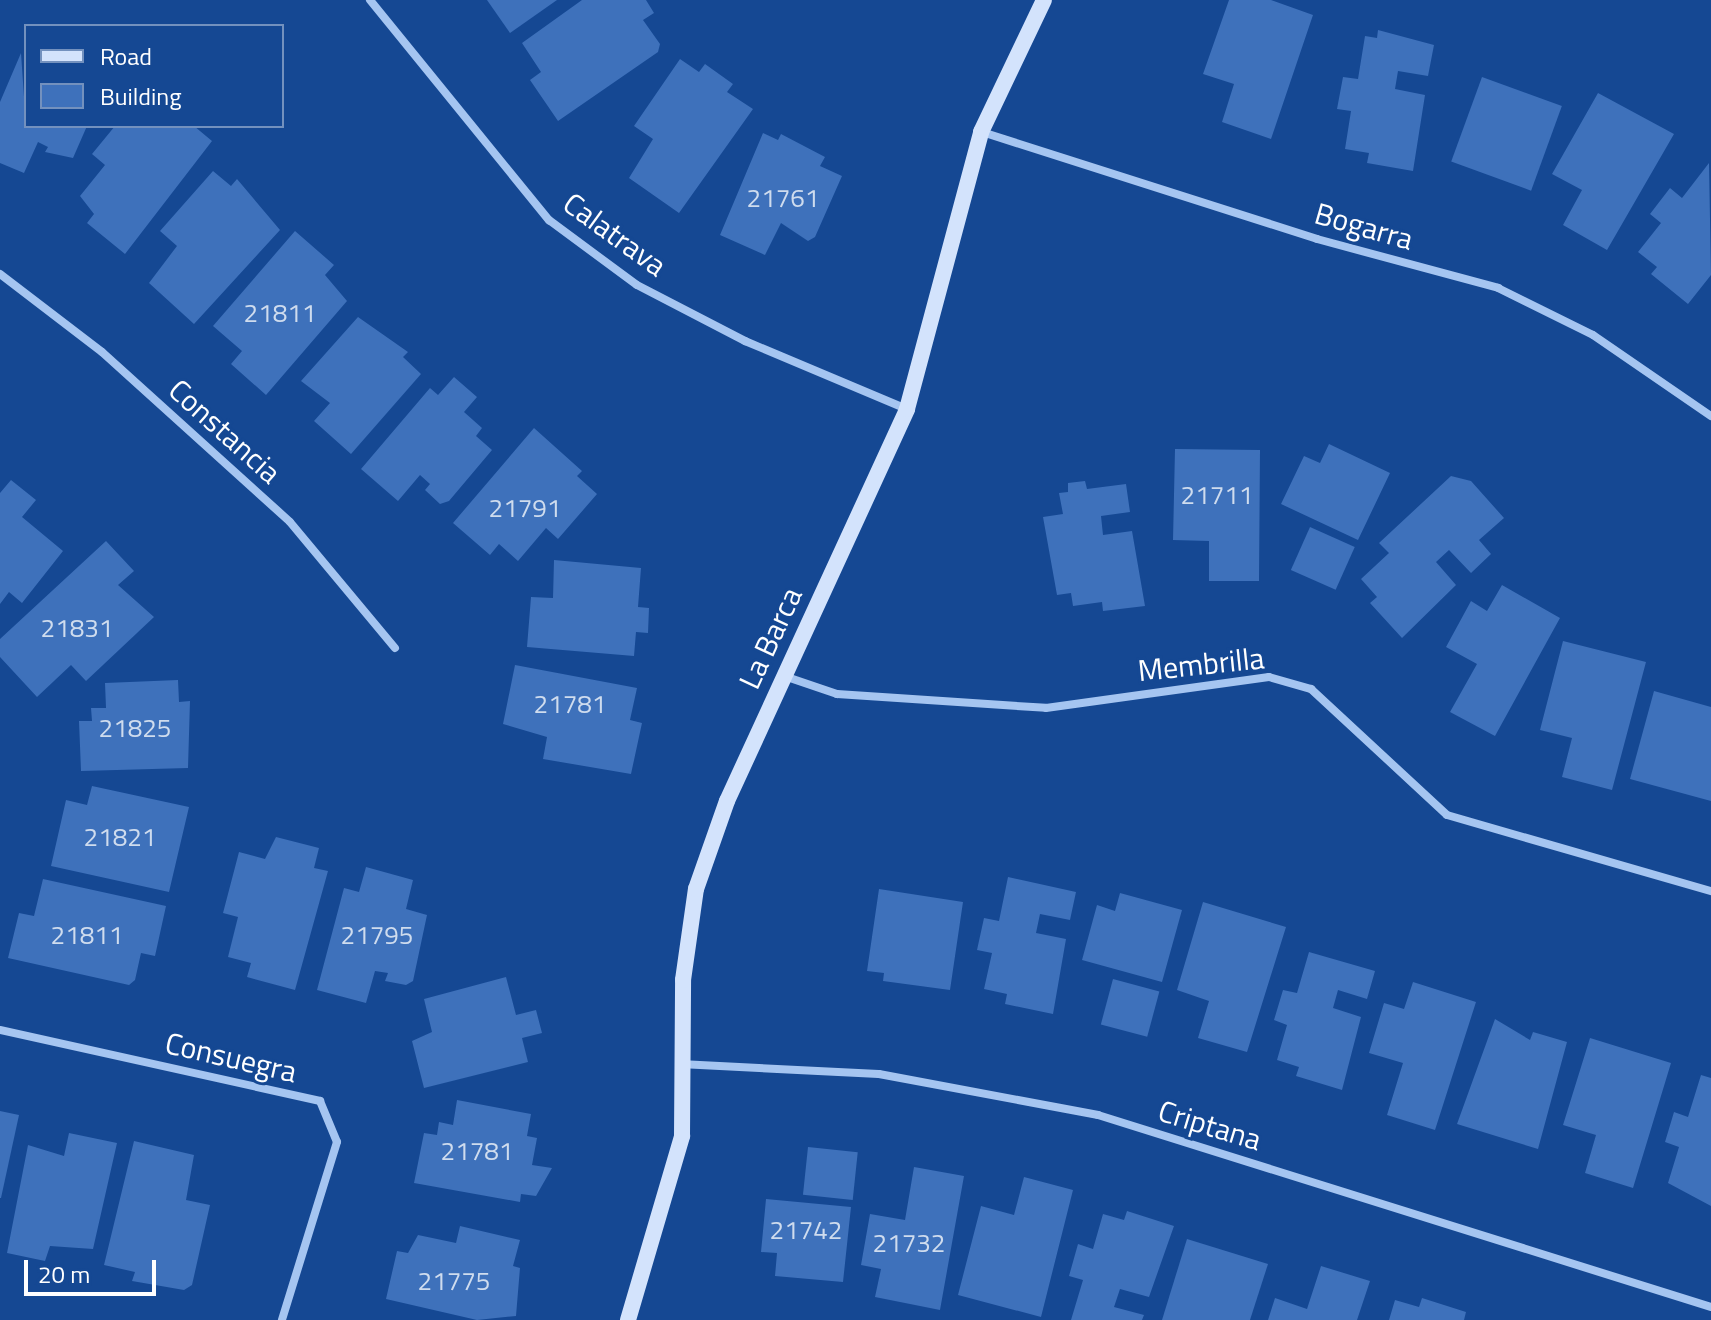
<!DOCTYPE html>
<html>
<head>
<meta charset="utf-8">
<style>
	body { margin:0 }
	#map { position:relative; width:1711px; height:1320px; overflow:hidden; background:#154893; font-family:"Titillium Web",sans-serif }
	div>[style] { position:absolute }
	.building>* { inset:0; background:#3e71bb; transform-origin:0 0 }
	.street>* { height:8px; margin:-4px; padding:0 4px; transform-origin:4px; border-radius:4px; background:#a5c5f1 }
	.secondary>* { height:16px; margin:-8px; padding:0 8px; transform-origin:8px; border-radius:8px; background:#d3e3fc }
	span { translate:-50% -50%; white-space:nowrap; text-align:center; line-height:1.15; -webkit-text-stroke:6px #154893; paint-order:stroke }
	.number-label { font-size:26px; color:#cfdcee }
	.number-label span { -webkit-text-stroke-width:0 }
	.street-label { font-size:30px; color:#fff }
	.legend { position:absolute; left:24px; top:24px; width:260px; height:104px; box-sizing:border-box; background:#154893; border:2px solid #7391be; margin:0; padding:10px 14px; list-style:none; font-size:24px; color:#fff }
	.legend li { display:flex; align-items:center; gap:16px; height:40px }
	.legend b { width:40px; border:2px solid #7391be }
	.scale { position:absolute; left:24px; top:1260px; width:132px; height:36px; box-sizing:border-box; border:4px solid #fff; border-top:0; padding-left:10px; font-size:24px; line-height:28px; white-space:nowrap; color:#fff; -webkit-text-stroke:6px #154893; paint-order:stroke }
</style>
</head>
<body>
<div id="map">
	<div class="building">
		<div style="clip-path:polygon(487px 0,557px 0,510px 33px)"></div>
		<div style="clip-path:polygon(582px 0,646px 0,654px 13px,643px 20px,660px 44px,658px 52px,558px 121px,530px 80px,541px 72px,522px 43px)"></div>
		<div style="clip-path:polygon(1229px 0,1271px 0,1313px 15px,1271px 139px,1222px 122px,1234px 84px,1203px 74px)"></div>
		<div style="clip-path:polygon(1378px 30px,1434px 45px,1428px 76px,1398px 71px,1395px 89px,1425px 95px,1413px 171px,1367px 163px,1369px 153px,1345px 149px,1351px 111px,1337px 109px,1343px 77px,1358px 79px,1365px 36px,1377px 38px)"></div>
		<div style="clip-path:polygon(21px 53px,26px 126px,87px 126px,73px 158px,45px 152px,48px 147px,38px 142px,24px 173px,0 163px,0 102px)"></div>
		<div style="clip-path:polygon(680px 59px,699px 72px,705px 64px,733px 84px,727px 92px,753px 109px,679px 213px,629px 178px,653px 139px,634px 126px)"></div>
		<div style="left:1482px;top:77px;width:85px;height:90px;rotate:20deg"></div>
		<div style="clip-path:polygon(1598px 93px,1674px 134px,1607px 250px,1563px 225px,1582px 190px,1552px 174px)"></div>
		<div style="clip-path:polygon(115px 126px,194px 126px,212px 141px,125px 254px,87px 223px,94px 214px,80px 196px,105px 165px,92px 154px)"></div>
		<div style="clip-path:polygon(763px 133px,778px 140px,781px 134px,825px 157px,820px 166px,842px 176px,815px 237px,808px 241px,781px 223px,765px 255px,720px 235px)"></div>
		<div style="clip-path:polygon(1709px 163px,1711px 275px,1688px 304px,1651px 274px,1657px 267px,1638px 252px,1661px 223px,1650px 214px,1670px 188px,1682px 198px)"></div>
		<div style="clip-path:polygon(213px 171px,231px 186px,237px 179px,280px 230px,194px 324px,149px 283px,177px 246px,160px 231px)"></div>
		<div style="clip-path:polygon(295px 231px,334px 265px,325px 275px,347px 301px,266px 395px,231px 364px,242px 351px,213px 326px)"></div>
		<div style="clip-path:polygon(358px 317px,408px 352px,403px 357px,421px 374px,351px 454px,314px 421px,330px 403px,301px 381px)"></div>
		<div style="clip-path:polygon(454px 377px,477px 397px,464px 412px,482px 428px,476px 436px,492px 450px,449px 501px,440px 504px,425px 490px,430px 484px,420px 475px,398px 501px,361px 469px,430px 388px,438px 395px)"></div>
		<div style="clip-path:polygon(534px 428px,582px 471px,577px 476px,597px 494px,558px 539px,546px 528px,518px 561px,499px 544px,490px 555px,453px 523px)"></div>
		<div style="clip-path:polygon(1329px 444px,1390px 473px,1358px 540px,1281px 504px,1304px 456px,1320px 463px)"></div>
		<div style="clip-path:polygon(1175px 449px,1260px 450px,1259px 581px,1209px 581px,1209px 541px,1173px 540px)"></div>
		<div style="clip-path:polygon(1451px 476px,1471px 481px,1504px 518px,1479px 540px,1491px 554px,1471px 573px,1449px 550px,1436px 562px,1456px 585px,1402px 638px,1370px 603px,1377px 597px,1361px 579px,1389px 553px,1379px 543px)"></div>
		<div style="clip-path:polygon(11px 480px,36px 500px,22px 517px,63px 551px,22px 603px,9px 592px,0 604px,0 493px)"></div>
		<div style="clip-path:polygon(1085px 481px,1087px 489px,1126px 484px,1130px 512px,1101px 516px,1103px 535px,1132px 531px,1145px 606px,1103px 611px,1102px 602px,1073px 606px,1071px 593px,1057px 595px,1043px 517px,1063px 514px,1059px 493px,1068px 492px,1068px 483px)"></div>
		<div style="left:1310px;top:527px;width:49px;height:47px;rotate:24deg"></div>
		<div style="clip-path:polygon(106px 541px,134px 571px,118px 585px,154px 617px,86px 681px,71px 665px,37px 697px,0 657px,0 639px)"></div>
		<div style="clip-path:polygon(554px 560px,641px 568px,638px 607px,649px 608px,648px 633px,636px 632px,634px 656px,527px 647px,531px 597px,553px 598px)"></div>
		<div style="clip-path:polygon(1502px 585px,1560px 618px,1495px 736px,1450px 712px,1477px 664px,1446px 647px,1471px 601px,1487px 611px)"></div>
		<div style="clip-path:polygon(1563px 641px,1646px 662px,1612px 790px,1562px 777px,1572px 738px,1540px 730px)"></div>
		<div style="clip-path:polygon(515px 665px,637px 688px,630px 720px,642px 723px,631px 774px,543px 759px,547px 737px,503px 724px)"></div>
		<div style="clip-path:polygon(178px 680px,179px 702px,190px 701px,188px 768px,81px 771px,79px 721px,92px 721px,91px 708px,106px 708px,105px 683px)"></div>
		<div style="clip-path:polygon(1654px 691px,1711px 707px,1711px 801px,1630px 779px)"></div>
		<div style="clip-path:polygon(92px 786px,189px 807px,169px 892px,51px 866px,66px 800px,87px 805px)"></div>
		<div style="clip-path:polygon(276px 837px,319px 848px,314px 868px,328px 871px,295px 990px,247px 977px,251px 963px,228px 957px,238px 917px,223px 913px,239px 852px,265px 859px)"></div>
		<div style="clip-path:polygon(366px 867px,413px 880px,406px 909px,427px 915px,413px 981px,406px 985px,385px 981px,388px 973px,375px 971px,366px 1003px,317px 990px,344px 888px,359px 892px)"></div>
		<div style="clip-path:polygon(1008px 877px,1076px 892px,1070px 920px,1040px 914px,1036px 933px,1066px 939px,1053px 1014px,1005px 1004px,1007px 994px,984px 989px,992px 953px,977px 950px,984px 918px,999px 921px)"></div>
		<div style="clip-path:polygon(43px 879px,166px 906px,155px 956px,141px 953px,135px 980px,129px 985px,8px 958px,19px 913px,34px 916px)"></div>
		<div style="clip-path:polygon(879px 889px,963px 902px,950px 990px,883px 981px,884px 973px,867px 971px)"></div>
		<div style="clip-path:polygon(1120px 893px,1182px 910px,1162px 982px,1082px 960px,1097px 905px,1115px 911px)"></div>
		<div style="clip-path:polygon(1203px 902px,1286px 927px,1247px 1052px,1198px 1038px,1209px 1001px,1177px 990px)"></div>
		<div style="clip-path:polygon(1309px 952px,1375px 971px,1367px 999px,1338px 990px,1333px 1008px,1361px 1017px,1342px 1090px,1296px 1076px,1299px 1067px,1277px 1060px,1287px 1025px,1274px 1020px,1283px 990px,1297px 993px)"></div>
		<div style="clip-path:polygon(506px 977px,516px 1015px,536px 1010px,542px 1033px,522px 1038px,528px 1062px,424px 1088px,412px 1041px,432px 1032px,424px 999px)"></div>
		<div style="left:1113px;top:979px;width:48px;height:47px;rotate:15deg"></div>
		<div style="clip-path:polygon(1413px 982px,1476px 1002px,1435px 1130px,1387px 1115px,1403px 1063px,1369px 1053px,1384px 1003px,1404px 1009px)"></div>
		<div style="clip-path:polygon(1495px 1019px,1530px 1040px,1533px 1032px,1567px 1042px,1538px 1149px,1457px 1124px)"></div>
		<div style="clip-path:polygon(1590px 1038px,1671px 1063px,1633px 1188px,1585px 1173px,1596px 1135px,1563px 1125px)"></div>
		<div style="clip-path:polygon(1701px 1075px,1711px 1078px,1711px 1206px,1668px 1183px,1679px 1147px,1665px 1142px,1674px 1112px,1688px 1117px)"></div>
		<div style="clip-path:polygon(457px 1100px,531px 1114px,527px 1136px,537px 1138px,532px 1165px,552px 1168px,536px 1196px,521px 1194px,520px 1202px,414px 1183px,424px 1133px,437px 1135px,439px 1122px,453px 1125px)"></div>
		<div style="clip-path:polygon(0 1111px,19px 1115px,1px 1198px,0 1198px)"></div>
		<div style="clip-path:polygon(69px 1133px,117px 1143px,93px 1249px,50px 1246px,45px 1261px,7px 1253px,28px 1145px,64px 1156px)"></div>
		<div style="clip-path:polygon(134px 1141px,194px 1155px,186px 1200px,210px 1205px,192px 1285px,184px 1290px,132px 1281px,135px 1272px,104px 1265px)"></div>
		<div style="left:808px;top:1147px;width:50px;height:48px;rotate:6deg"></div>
		<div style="clip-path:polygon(914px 1167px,964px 1176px,940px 1310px,875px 1297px,881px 1269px,861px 1265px,870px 1214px,905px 1220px)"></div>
		<div style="clip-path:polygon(1024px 1177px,1073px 1190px,1041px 1317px,958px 1295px,981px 1206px,1014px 1215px)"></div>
		<div style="clip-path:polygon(766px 1199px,851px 1207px,843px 1282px,775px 1276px,777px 1253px,761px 1252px)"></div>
		<div style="clip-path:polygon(1127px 1211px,1174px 1226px,1149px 1297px,1120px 1289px,1114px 1307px,1144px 1315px,1142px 1320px,1071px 1320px,1083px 1280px,1069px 1276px,1078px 1244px,1093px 1249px,1103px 1214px,1124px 1220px)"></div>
		<div style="clip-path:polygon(460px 1226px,520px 1240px,513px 1266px,520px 1268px,516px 1316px,477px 1320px,386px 1299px,397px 1251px,408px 1253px,418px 1235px,456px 1243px)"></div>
		<div style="clip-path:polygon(1187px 1239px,1268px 1264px,1250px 1320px,1162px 1320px)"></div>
		<div style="clip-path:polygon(1321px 1266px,1370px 1281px,1357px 1320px,1268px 1320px,1275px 1298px,1307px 1309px)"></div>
		<div style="clip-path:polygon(1422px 1298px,1466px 1312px,1464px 1320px,1389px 1320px,1395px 1300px,1419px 1307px)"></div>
	</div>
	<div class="street">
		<div style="left:370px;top:0;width:284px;rotate:50.9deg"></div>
		<div style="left:549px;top:220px;width:109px;rotate:36.5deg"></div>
		<div style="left:637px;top:285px;width:122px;rotate:27.4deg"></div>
		<div style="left:745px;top:341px;width:176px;rotate:22.8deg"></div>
		<div style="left:982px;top:132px;width:352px;rotate:17.7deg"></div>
		<div style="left:1317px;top:239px;width:188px;rotate:15.1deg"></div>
		<div style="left:1498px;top:288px;width:106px;rotate:26.3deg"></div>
		<div style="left:1593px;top:335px;width:143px;rotate:34.5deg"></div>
		<div style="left:0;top:274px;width:128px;rotate:37.4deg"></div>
		<div style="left:102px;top:352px;width:253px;rotate:42.1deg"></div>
		<div style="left:290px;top:522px;width:164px;rotate:50.2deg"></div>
		<div style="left:784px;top:676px;width:56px;rotate:18.8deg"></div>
		<div style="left:837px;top:694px;width:209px;rotate:3.8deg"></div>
		<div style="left:1046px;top:708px;width:225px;rotate:-7.9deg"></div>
		<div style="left:1269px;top:677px;width:44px;rotate:15.9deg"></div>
		<div style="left:1311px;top:689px;width:185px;rotate:42.8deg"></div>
		<div style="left:1447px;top:815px;width:275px;rotate:16.1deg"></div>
		<div style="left:0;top:1030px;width:328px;rotate:12.5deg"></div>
		<div style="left:320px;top:1101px;width:44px;rotate:67.5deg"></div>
		<div style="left:337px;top:1142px;width:186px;rotate:107.2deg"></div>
		<div style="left:680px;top:1064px;width:199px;rotate:2.9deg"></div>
		<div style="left:879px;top:1074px;width:223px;rotate:10.6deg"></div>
		<div style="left:1098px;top:1115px;width:642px;rotate:17.39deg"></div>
	</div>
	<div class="secondary">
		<div style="left:628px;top:1320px;width:192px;rotate:-73.6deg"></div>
		<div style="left:682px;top:1136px;width:156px;rotate:-89.6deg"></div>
		<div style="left:683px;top:980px;width:92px;rotate:-81.9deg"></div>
		<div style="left:696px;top:889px;width:93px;rotate:-70.6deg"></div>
		<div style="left:727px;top:801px;width:431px;rotate:-65.3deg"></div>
		<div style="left:907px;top:409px;width:287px;rotate:-75deg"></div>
		<div style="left:981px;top:132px;width:146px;rotate:-64.5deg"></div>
	</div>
	<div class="number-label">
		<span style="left:783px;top:198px">21761</span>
		<span style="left:280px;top:313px">21811</span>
		<span style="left:1217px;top:495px">21711</span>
		<span style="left:525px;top:508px">21791</span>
		<span style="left:77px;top:628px">21831</span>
		<span style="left:570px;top:704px">21781</span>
		<span style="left:135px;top:728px">21825</span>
		<span style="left:120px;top:837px">21821</span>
		<span style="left:87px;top:935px">21811</span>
		<span style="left:377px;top:935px">21795</span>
		<span style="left:477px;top:1151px">21781</span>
		<span style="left:806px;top:1230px">21742</span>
		<span style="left:909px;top:1243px">21732</span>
		<span style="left:454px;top:1281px">21775</span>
	</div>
	<div class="street-label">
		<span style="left:1364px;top:226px;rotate:16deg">Bogarra</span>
		<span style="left:615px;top:234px;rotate:36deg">Calatrava</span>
		<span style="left:225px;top:431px;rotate:42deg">Constancia</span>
		<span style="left:770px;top:638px;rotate:-65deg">La Barca</span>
		<span style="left:1201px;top:664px;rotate:-6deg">Membrilla</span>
		<span style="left:231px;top:1057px;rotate:13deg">Consuegra</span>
		<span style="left:1210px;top:1125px;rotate:17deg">Criptana</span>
	</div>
	<ul class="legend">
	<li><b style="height:10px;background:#d3e3fc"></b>Road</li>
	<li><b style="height:22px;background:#3e71bb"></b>Building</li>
	</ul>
	<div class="scale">20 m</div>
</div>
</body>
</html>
